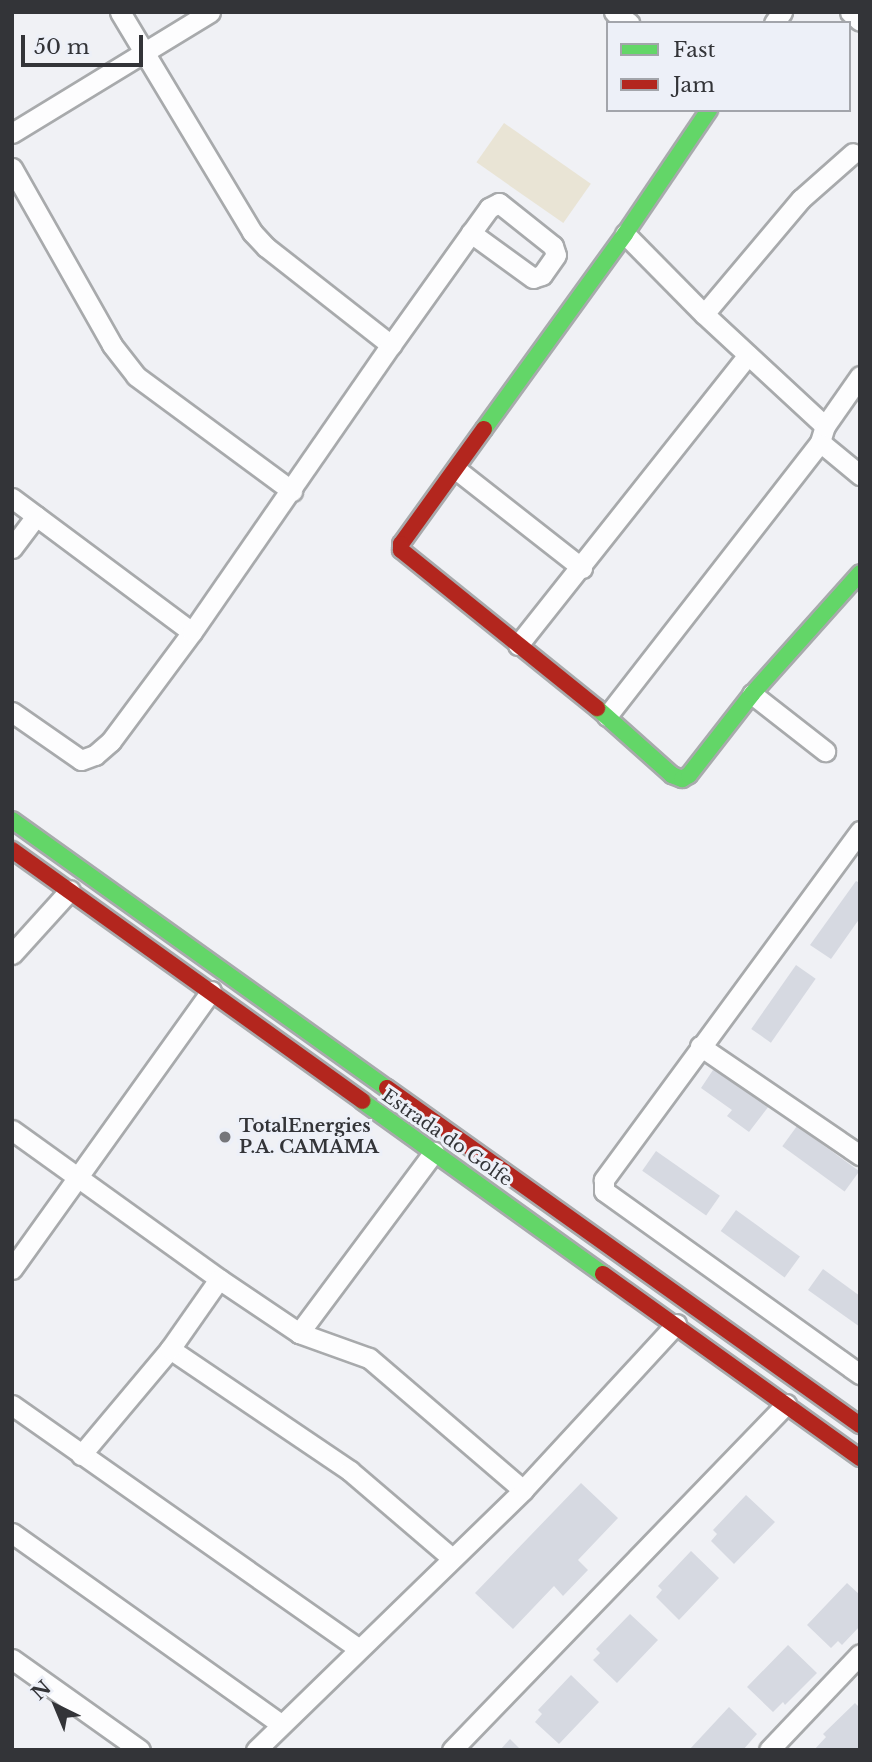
<!DOCTYPE html>
<html>
<head>
<meta charset="utf-8">
<style>
	body { margin:0 }
	#map { position:relative; width:872px; height:1762px; overflow:hidden; background:#f0f1f5; font-family:"Libre Baskerville",serif }
	div>[style] { position:absolute }
	.green>* { inset:0; background:#e9e4d5; transform-origin:0 0 }
	.building>* { inset:0; background:#d6d9e1; transform-origin:0 0 }
	.roads { filter:drop-shadow(2px 0 #a8aaac) drop-shadow(-2px 0 #a8aaac) drop-shadow(0 2px #a8aaac) drop-shadow(0 -2px #a8aaac) }
	.street>* { height:19px; margin:-9.5px; padding:0 9.5px; transform-origin:9.5px; border-radius:9.5px; background:#fdfdfe }
	.fast>* { height:16px; margin:-8px; padding:0 8px; transform-origin:8px; border-radius:8px; background:#63d668 }
	.jam>* { height:16px; margin:-8px; padding:0 8px; transform-origin:8px; border-radius:8px; background:#b3261e }
	.dots>* { width:19px; height:19px; translate:-50% -50%; box-sizing:border-box; border:4px solid #edf0f8; border-radius:50% }
	span { translate:-50% -50%; white-space:nowrap; text-align:center; line-height:1.15; -webkit-text-stroke:6px #edf0f8; paint-order:stroke }
	.poi-label { font-size:18px; color:#333438; font-weight:700 }
	.left { translate:0 -50%; text-align:left }
	.street-label { font-size:18px; color:#333438 }
	.frame { position:absolute; inset:0; border:14px solid #333438; pointer-events:none }
	.legend { position:absolute; left:606px; top:21px; width:245px; height:91px; box-sizing:border-box; background:#edf0f8; border:2px solid #a3a5ab; margin:0; padding:9px 12px; list-style:none; font-size:21px; color:#333438 }
	.legend li { display:flex; align-items:center; gap:14px; height:35px }
	.legend b { width:35px; border:2px solid #a3a5ab }
	.north { position:absolute; left:21px; top:1671px; width:70px; height:70px; -webkit-text-stroke:5px #edf0f8; paint-order:stroke; rotate:317deg; font-size:19px; font-weight:700; line-height:28px; text-align:center; color:#333438 }
	.north::after { content:''; display:block; margin:auto; width:24px; height:32px; background:#333438; clip-path:polygon(50% 0,100% 100%,50% 72%,0 100%) }
	.scale { position:absolute; left:21px; top:35px; width:122px; height:32px; box-sizing:border-box; border:4px solid #333438; border-top:0; padding-left:9px; font-size:21px; line-height:24px; white-space:nowrap; color:#333438; -webkit-text-stroke:5px #edf0f8; paint-order:stroke }
</style>
</head>
<body>
<div id="map">
	<div class="green">
		<div style="left:504px;top:123px;width:106px;height:48px;rotate:35deg"></div>
	</div>
	<div class="building">
		<div style="clip-path:polygon(856px 881px,860px 883px,860px 918px,831px 959px,810px 945px)"></div>
		<div style="left:796px;top:965px;width:24px;height:78px;rotate:35deg"></div>
		<div style="clip-path:polygon(715px 1067px,769px 1106px,749px 1132px,727px 1116px,732px 1110px,701px 1088px)"></div>
		<div style="left:797px;top:1126px;width:77px;height:25px;rotate:36deg"></div>
		<div style="left:656px;top:1151px;width:78px;height:24px;rotate:35deg"></div>
		<div style="left:736px;top:1210px;width:79px;height:26px;rotate:36deg"></div>
		<div style="clip-path:polygon(823px 1269px,860px 1296px,860px 1327px,808px 1290px)"></div>
		<div style="clip-path:polygon(581px 1483px,618px 1518px,578px 1560px,588px 1570px,563px 1596px,554px 1586px,513px 1629px,475px 1593px)"></div>
		<div style="clip-path:polygon(746px 1495px,775px 1522px,734px 1564px,711px 1541px,717px 1534px,713px 1530px)"></div>
		<div style="clip-path:polygon(691px 1551px,719px 1578px,679px 1620px,656px 1597px,662px 1590px,658px 1586px)"></div>
		<div style="clip-path:polygon(847px 1583px,860px 1595px,860px 1626px,842px 1645px,838px 1641px,831px 1648px,807px 1625px)"></div>
		<div style="clip-path:polygon(630px 1614px,658px 1640px,617px 1683px,593px 1660px,600px 1653px,596px 1649px)"></div>
		<div style="clip-path:polygon(788px 1645px,817px 1673px,785px 1705px,783px 1702px,773px 1712px,747px 1687px)"></div>
		<div style="clip-path:polygon(571px 1675px,599px 1702px,559px 1744px,535px 1722px,542px 1714px,538px 1710px)"></div>
		<div style="clip-path:polygon(855px 1703px,860px 1708px,860px 1750px,814px 1750px,826px 1737px,823px 1734px)"></div>
		<div style="clip-path:polygon(729px 1707px,757px 1734px,743px 1750px,689px 1750px)"></div>
		<div style="clip-path:polygon(510px 1739px,521px 1750px,500px 1750px)"></div>
	</div>
	<div class="roads">
		<div class="street">
			<div style="left:120px;top:12px;width:257px;rotate:59deg"></div>
			<div style="left:252px;top:232px;width:21px;rotate:47deg"></div>
			<div style="left:266px;top:247px;width:159px;rotate:38.1deg"></div>
			<div style="left:614px;top:12px;width:19px;rotate:36deg"></div>
			<div style="left:850px;top:12px;width:13px;rotate:42deg"></div>
			<div style="left:774px;top:23px;width:14px;rotate:-54deg"></div>
			<div style="left:12px;top:133px;width:232px;rotate:-31.4deg"></div>
			<div style="left:12px;top:168px;width:203px;rotate:60.5deg"></div>
			<div style="left:112px;top:345px;width:39px;rotate:52deg"></div>
			<div style="left:136px;top:376px;width:194px;rotate:36.4deg"></div>
			<div style="left:625px;top:234px;width:112px;rotate:45.4deg"></div>
			<div style="left:704px;top:314px;width:165px;rotate:42.8deg"></div>
			<div style="left:704px;top:314px;width:150px;rotate:-49.9deg"></div>
			<div style="left:801px;top:199px;width:69px;rotate:-41.5deg"></div>
			<div style="left:820px;top:442px;width:52px;rotate:39.5deg"></div>
			<div style="left:457px;top:470px;width:159px;rotate:38.1deg"></div>
			<div style="left:12px;top:498px;width:224px;rotate:36.7deg"></div>
			<div style="left:12px;top:548px;width:40px;rotate:-53deg"></div>
			<div style="left:518px;top:645px;width:370px;rotate:-51.6deg"></div>
			<div style="left:752px;top:694px;width:93px;rotate:38deg"></div>
			<div style="left:12px;top:712px;width:84px;rotate:34.8deg"></div>
			<div style="left:81px;top:760px;width:15px;rotate:-20deg"></div>
			<div style="left:95px;top:755px;width:21px;rotate:-41deg"></div>
			<div style="left:111px;top:741px;width:136px;rotate:-53.4deg"></div>
			<div style="left:192px;top:632px;width:349px;rotate:-55.3deg"></div>
			<div style="left:391px;top:345px;width:138px;rotate:-54.5deg"></div>
			<div style="left:471px;top:233px;width:31px;rotate:-54deg"></div>
			<div style="left:489px;top:208px;width:11px;rotate:-27deg"></div>
			<div style="left:499px;top:203px;width:69px;rotate:38.5deg"></div>
			<div style="left:553px;top:246px;width:9px;rotate:72deg"></div>
			<div style="left:556px;top:255px;width:24px;rotate:125deg"></div>
			<div style="left:542px;top:275px;width:9px;rotate:162deg"></div>
			<div style="left:533px;top:278px;width:77px;rotate:-144deg"></div>
			<div style="left:607px;top:716px;width:347px;rotate:-52.1deg"></div>
			<div style="left:820px;top:442px;width:17px;rotate:-73deg"></div>
			<div style="left:825px;top:426px;width:61px;rotate:-55deg"></div>
			<div style="left:860px;top:831px;width:433px;rotate:126.3deg"></div>
			<div style="left:604px;top:1180px;width:11px;rotate:90deg"></div>
			<div style="left:604px;top:1191px;width:315px;rotate:35.6deg"></div>
			<div style="left:12px;top:954px;width:86px;rotate:-47.8deg"></div>
			<div style="left:700px;top:1046px;width:194px;rotate:34.3deg"></div>
			<div style="left:12px;top:1130px;width:255px;rotate:35.7deg"></div>
			<div style="left:219px;top:1279px;width:97px;rotate:34deg"></div>
			<div style="left:299px;top:1333px;width:74px;rotate:19.7deg"></div>
			<div style="left:369px;top:1358px;width:203px;rotate:40.6deg"></div>
			<div style="left:12px;top:1269px;width:342px;rotate:-54.4deg"></div>
			<div style="left:299px;top:1333px;width:226px;rotate:-53.3deg"></div>
			<div style="left:170px;top:1349px;width:217px;rotate:34.1deg"></div>
			<div style="left:350px;top:1471px;width:134px;rotate:40.5deg"></div>
			<div style="left:12px;top:1405px;width:424px;rotate:35.1deg"></div>
			<div style="left:81px;top:1455px;width:138px;rotate:-50deg"></div>
			<div style="left:170px;top:1349px;width:85px;rotate:-55deg"></div>
			<div style="left:12px;top:1533px;width:330px;rotate:35.4deg"></div>
			<div style="left:12px;top:1659px;width:157px;rotate:35.4deg"></div>
			<div style="left:256px;top:1750px;width:373px;rotate:-44.2deg"></div>
			<div style="left:523px;top:1490px;width:226px;rotate:-47.3deg"></div>
			<div style="left:452px;top:1750px;width:481px;rotate:-46deg"></div>
			<div style="left:769px;top:1750px;width:132px;rotate:-46.5deg"></div>
		</div>
		<div class="fast">
			<div style="left:484px;top:429px;width:241px;rotate:-54.1deg"></div>
			<div style="left:625px;top:234px;width:150px;rotate:-55.9deg"></div>
			<div style="left:597px;top:708px;width:101px;rotate:41.8deg"></div>
			<div style="left:672px;top:775px;width:11px;rotate:22deg"></div>
			<div style="left:682px;top:779px;width:8px;rotate:-30deg"></div>
			<div style="left:689px;top:775px;width:103px;rotate:-52.1deg"></div>
			<div style="left:752px;top:694px;width:162px;rotate:-48.2deg"></div>
			<div style="left:12px;top:820px;width:461px;rotate:35.6deg"></div>
			<div style="left:362px;top:1101px;width:297px;rotate:35.7deg"></div>
		</div>
		<div class="jam">
			<div style="left:484px;top:429px;width:142px;rotate:125.8deg"></div>
			<div style="left:401px;top:544px;width:6px;rotate:90deg"></div>
			<div style="left:401px;top:550px;width:252px;rotate:38.9deg"></div>
			<div style="left:12px;top:850px;width:431px;rotate:35.6deg"></div>
			<div style="left:387px;top:1088px;width:581px;rotate:35.47deg"></div>
			<div style="left:603px;top:1274px;width:316px;rotate:35.6deg"></div>
		</div>
	</div>
	<div class="dots">
		<div style="left:225px;top:1137px;background:#75767a"></div>
	</div>
	<div class="poi-label">
		<span class="left" style="left:239px;top:1137px">TotalEnergies<br>P.A. CAMAMA</span>
	</div>
	<div class="street-label">
		<span style="left:447px;top:1138px;rotate:35deg">Estrada do Golfe</span>
	</div>
	<div class="frame"></div>
	<ul class="legend">
	<li><b style="height:9px;background:#63d668"></b>Fast</li>
	<li><b style="height:9px;background:#b3261e"></b>Jam</li>
	</ul>
	<div class="north">N</div>
	<div class="scale">50 m</div>
</div>
</body>
</html>
